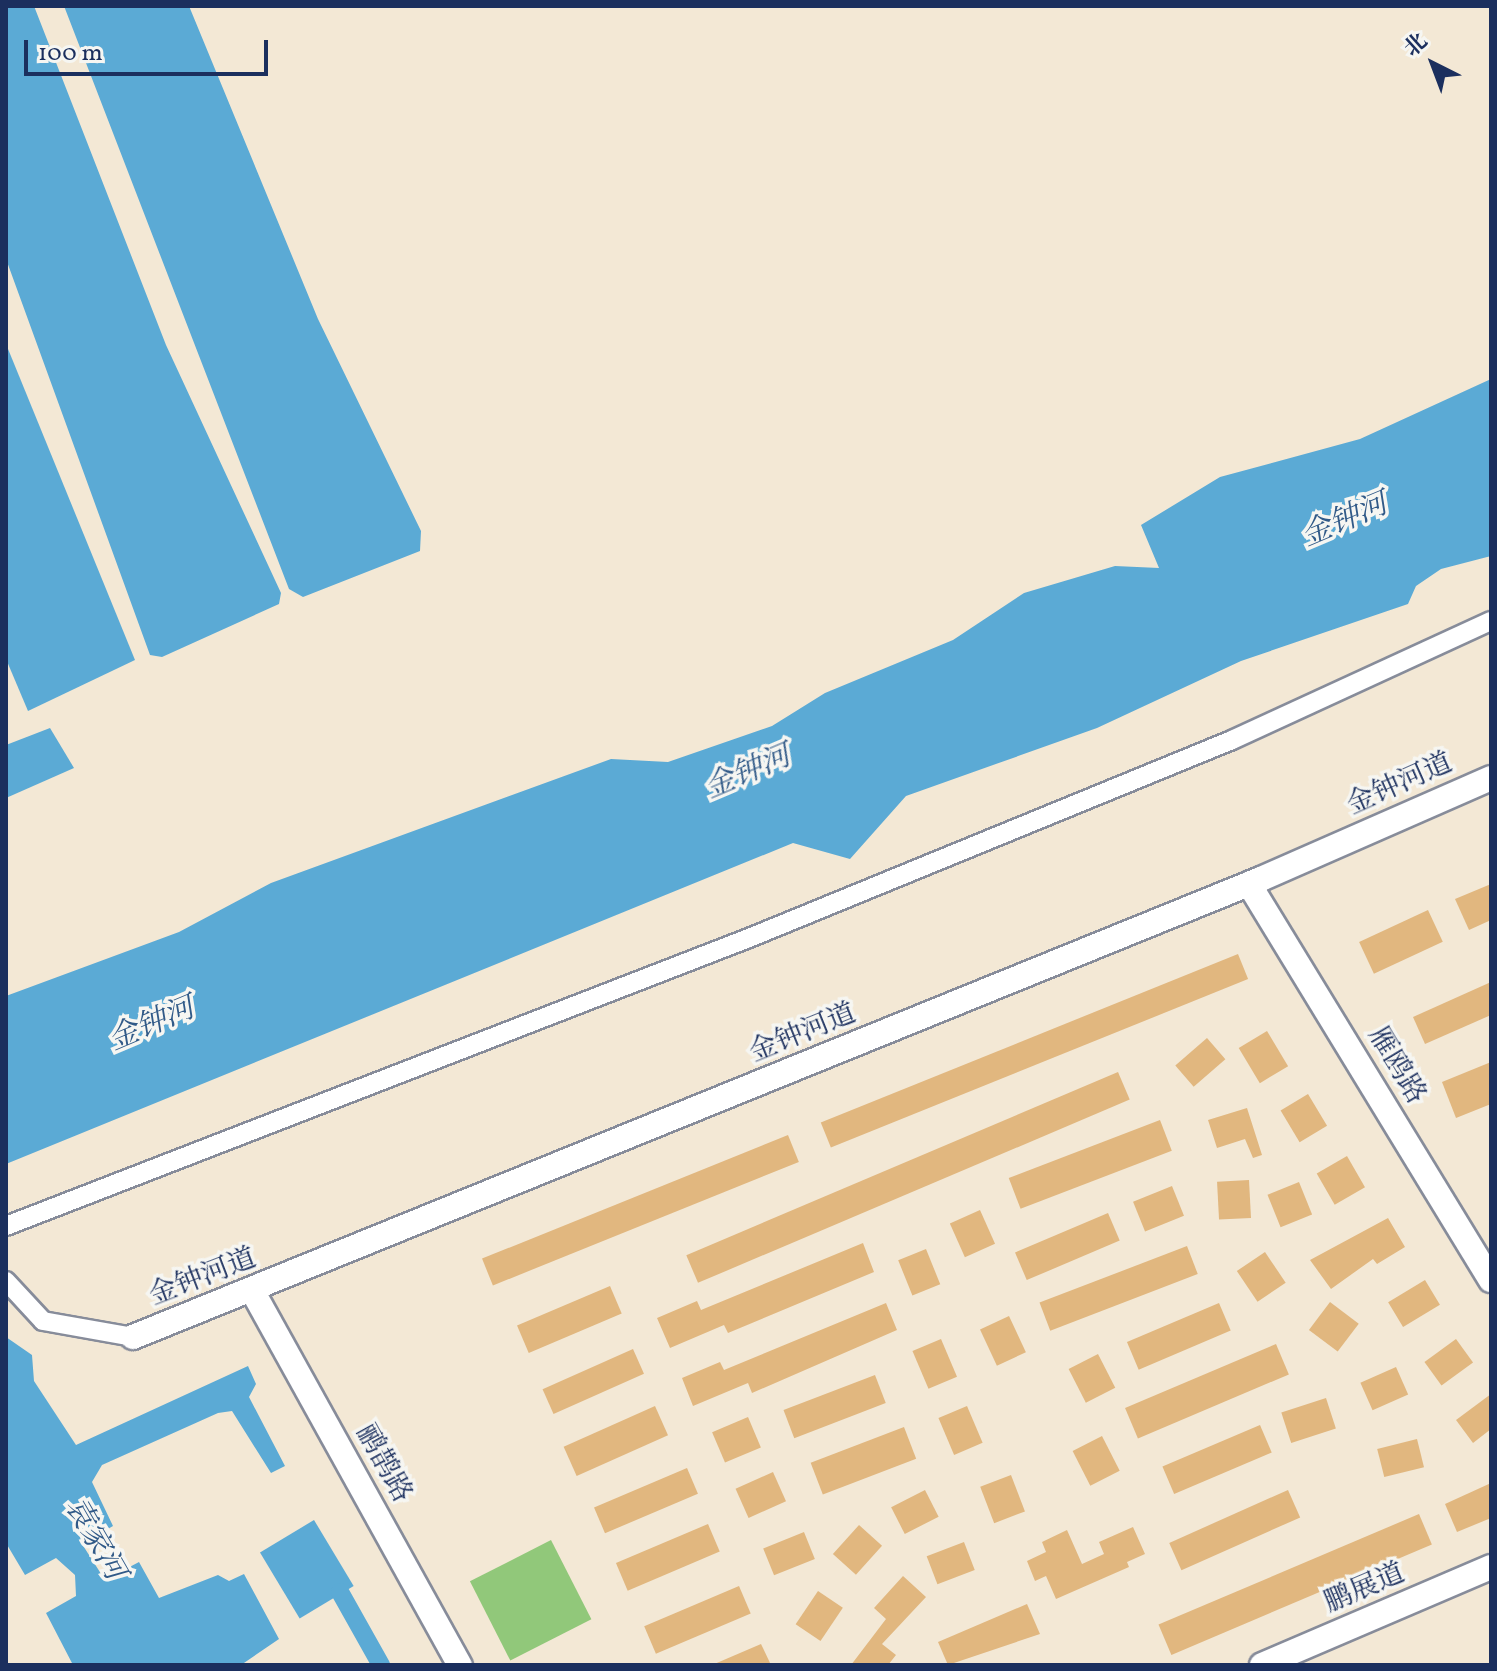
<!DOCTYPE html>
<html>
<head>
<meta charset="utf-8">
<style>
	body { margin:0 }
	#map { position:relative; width:1497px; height:1671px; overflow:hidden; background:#f3e8d5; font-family:Vollkorn,"Noto Serif SC",serif }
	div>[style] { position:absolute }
	.green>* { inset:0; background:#91c87a; transform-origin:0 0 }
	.water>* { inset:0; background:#5baad5; transform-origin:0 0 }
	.canal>* { height:18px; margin:-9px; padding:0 9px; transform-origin:9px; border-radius:9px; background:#5baad5 }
	.building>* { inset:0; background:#e1b77f; transform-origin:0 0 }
	.roads { filter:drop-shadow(2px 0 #878c9a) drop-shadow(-2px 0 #878c9a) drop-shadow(0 2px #878c9a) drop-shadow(0 -2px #878c9a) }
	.minor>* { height:18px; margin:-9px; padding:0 9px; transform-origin:9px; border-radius:9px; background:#fff }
	.tertiary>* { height:24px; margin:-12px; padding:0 12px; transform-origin:12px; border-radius:12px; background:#fff }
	span { translate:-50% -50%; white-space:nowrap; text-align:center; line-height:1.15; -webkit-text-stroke:7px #f6f6f2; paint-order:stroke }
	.street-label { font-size:28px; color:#1b2f5e }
	.water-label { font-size:30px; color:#315a88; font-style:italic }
	.frame { position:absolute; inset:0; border:8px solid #1b2f5e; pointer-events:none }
	.north { position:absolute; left:1393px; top:24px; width:80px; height:80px; -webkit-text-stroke:6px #f6f6f2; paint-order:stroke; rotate:318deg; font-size:22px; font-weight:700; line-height:32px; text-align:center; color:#1b2f5e }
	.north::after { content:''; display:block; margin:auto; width:28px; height:36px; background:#1b2f5e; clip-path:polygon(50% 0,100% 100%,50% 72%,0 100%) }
	.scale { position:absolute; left:24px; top:40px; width:244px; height:36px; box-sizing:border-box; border:4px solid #1b2f5e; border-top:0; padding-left:10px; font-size:24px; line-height:28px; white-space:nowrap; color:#1b2f5e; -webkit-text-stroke:6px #f6f6f2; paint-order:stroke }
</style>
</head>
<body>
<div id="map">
	<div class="green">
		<div style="left:551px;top:1540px;width:89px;height:91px;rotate:63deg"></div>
	</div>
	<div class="water">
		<div style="clip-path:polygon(6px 6px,34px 6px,166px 345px,281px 593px,279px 604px,162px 657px,150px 655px,6px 259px)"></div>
		<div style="clip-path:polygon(64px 6px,189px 6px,318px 319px,421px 531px,420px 551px,303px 597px,289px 589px)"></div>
		<div style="clip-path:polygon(6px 344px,135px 660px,28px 711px,6px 659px)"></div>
		<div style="clip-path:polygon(1491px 379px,1491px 556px,1441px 569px,1416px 586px,1408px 604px,1241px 661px,1097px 728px,906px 796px,850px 859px,793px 843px,6px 1164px,6px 996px,179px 932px,271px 883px,611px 759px,668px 762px,772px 726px,825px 693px,953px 640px,1024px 593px,1115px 566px,1159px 568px,1141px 525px,1220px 477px,1360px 439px)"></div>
		<div style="clip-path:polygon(50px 728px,74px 768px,6px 798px,6px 745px)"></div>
		<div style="clip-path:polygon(6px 1337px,32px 1355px,34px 1381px,76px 1445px,248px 1366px,256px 1384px,249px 1397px,285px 1466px,271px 1473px,232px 1411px,218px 1413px,102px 1465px,92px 1482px,113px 1526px,82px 1544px,105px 1580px,139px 1562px,159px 1598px,218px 1575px,229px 1581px,244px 1574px,279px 1639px,241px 1665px,73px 1665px,46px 1613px,76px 1596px,75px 1575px,56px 1558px,25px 1575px,6px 1543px)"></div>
		<div style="left:314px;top:1520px;width:77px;height:63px;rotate:59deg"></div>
	</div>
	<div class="canal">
		<div style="left:340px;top:1592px;width:84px;rotate:60.7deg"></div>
	</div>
	<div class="building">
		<div style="clip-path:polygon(1491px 884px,1491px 920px,1469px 930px,1455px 899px)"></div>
		<div style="left:1428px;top:910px;width:35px;height:76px;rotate:65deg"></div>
		<div style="left:1238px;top:954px;width:27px;height:450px;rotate:68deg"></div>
		<div style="clip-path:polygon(1491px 982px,1491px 1015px,1425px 1044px,1413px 1017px)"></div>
		<div style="left:1267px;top:1031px;width:41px;height:33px;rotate:59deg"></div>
		<div style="left:1207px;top:1038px;width:28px;height:42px;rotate:49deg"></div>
		<div style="clip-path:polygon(1491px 1062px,1491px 1104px,1456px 1118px,1442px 1082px)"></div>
		<div style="left:1118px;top:1072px;width:30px;height:469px;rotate:67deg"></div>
		<div style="left:1308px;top:1094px;width:37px;height:32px;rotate:59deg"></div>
		<div style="clip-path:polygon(1247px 1108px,1262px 1155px,1253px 1158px,1245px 1139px,1217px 1148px,1208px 1120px)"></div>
		<div style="left:1160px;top:1120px;width:33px;height:162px;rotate:69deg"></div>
		<div style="left:788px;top:1135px;width:29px;height:330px;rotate:68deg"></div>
		<div style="left:1347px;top:1156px;width:36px;height:35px;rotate:60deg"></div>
		<div style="left:1249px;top:1180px;width:38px;height:32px;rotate:87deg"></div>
		<div style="left:1299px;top:1182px;width:35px;height:34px;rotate:68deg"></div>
		<div style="left:1172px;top:1186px;width:32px;height:42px;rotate:68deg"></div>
		<div style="left:980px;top:1210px;width:37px;height:33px;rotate:66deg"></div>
		<div style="left:1108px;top:1213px;width:30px;height:101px;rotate:67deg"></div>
		<div style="clip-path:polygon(1388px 1218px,1405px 1247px,1377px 1264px,1373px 1259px,1331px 1289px,1310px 1260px)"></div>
		<div style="clip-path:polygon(863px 1243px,874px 1272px,728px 1333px,724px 1325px,670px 1348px,657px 1318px,697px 1301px,701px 1310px)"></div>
		<div style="left:1187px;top:1246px;width:30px;height:158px;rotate:69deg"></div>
		<div style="left:926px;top:1249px;width:38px;height:30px;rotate:68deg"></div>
		<div style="left:1265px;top:1252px;width:37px;height:34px;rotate:56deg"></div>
		<div style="left:1425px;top:1280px;width:29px;height:43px;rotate:59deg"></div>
		<div style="left:610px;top:1286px;width:30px;height:101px;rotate:67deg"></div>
		<div style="left:1330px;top:1302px;width:36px;height:35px;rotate:37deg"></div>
		<div style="clip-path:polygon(886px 1303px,897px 1330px,752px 1393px,748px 1383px,693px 1406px,682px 1378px,720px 1362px,724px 1370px)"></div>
		<div style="left:1219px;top:1303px;width:30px;height:100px;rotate:67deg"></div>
		<div style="left:1009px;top:1316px;width:40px;height:32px;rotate:65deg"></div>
		<div style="left:941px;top:1339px;width:41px;height:31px;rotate:67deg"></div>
		<div style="left:1456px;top:1339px;width:29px;height:39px;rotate:54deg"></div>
		<div style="left:1276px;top:1344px;width:33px;height:164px;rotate:67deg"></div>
		<div style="left:633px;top:1349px;width:27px;height:99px;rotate:66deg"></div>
		<div style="left:1098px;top:1354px;width:38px;height:33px;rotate:63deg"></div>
		<div style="left:1396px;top:1367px;width:30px;height:39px;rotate:66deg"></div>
		<div style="left:875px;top:1375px;width:30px;height:98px;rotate:69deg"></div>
		<div style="clip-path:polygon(1491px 1394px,1491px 1429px,1473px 1443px,1456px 1420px)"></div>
		<div style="left:1326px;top:1398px;width:32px;height:47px;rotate:72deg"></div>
		<div style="left:655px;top:1406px;width:32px;height:100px;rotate:66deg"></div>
		<div style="left:967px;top:1406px;width:40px;height:31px;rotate:67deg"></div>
		<div style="left:748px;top:1417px;width:33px;height:39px;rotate:67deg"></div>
		<div style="left:1260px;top:1425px;width:30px;height:106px;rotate:67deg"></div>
		<div style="left:904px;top:1427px;width:34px;height:100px;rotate:69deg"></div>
		<div style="left:1102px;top:1436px;width:39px;height:33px;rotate:63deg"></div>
		<div style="left:1417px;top:1439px;width:29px;height:41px;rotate:76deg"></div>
		<div style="left:687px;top:1468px;width:28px;height:101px;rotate:67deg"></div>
		<div style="left:773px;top:1472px;width:32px;height:41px;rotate:66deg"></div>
		<div style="left:1011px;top:1475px;width:39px;height:33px;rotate:69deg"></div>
		<div style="clip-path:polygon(1491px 1483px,1491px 1518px,1457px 1532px,1445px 1504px)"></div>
		<div style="left:925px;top:1490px;width:30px;height:38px;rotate:63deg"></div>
		<div style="left:1288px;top:1490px;width:30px;height:130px;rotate:66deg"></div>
		<div style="left:1419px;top:1514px;width:33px;height:283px;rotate:67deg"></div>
		<div style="left:708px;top:1524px;width:30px;height:100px;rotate:67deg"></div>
		<div style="left:859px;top:1525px;width:31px;height:39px;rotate:42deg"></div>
		<div style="clip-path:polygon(1133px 1527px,1145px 1554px,1127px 1562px,1129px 1567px,1056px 1599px,1046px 1576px,1035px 1581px,1027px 1561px,1046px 1552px,1042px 1542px,1067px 1530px,1082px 1564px,1104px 1554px,1099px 1542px)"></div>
		<div style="left:804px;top:1532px;width:29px;height:44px;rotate:68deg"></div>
		<div style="left:964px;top:1542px;width:30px;height:40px;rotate:69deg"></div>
		<div style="clip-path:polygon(903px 1576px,926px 1597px,882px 1644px,896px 1655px,888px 1665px,851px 1665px,886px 1619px,874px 1608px)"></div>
		<div style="left:739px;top:1586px;width:30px;height:103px;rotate:67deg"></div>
		<div style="left:818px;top:1591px;width:30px;height:40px;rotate:34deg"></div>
		<div style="clip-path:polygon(1027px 1604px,1040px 1634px,948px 1665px,938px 1642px)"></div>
		<div style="clip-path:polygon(761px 1644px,771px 1665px,712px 1665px)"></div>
	</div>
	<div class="roads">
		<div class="minor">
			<div style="left:6px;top:1226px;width:797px;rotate:-21.19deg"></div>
			<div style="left:749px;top:938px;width:522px;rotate:-22.29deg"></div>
			<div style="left:1232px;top:740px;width:285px;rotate:-24.7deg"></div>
			<div style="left:6px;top:1281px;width:54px;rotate:47.2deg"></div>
			<div style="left:43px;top:1321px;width:91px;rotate:10.1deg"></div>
		</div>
		<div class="tertiary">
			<div style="left:1249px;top:884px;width:464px;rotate:58.6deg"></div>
			<div style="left:253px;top:1292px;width:427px;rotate:61deg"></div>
			<div style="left:133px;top:1337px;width:1217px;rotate:-22.1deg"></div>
			<div style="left:1261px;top:879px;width:251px;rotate:-23.7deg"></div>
			<div style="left:1262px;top:1665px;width:249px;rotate:-23.2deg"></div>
		</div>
	</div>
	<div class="street-label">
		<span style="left:1400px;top:785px;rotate:-24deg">金钟河道</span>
		<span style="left:803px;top:1034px;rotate:-22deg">金钟河道</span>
		<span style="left:1396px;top:1066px;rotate:59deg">雁鸥路</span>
		<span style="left:203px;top:1278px;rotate:-21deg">金钟河道</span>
		<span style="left:383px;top:1464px;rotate:61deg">鹂鹊路</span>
		<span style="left:1365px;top:1589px;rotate:-23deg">鹏展道</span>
	</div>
	<div class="water-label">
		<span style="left:1345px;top:521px;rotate:-23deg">金钟河</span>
		<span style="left:748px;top:773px;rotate:-23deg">金钟河</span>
		<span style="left:152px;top:1025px;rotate:-23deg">金钟河</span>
		<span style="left:94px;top:1539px;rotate:60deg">袁家河</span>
	</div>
	<div class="frame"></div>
	<div class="north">北</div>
	<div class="scale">100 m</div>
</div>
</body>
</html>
